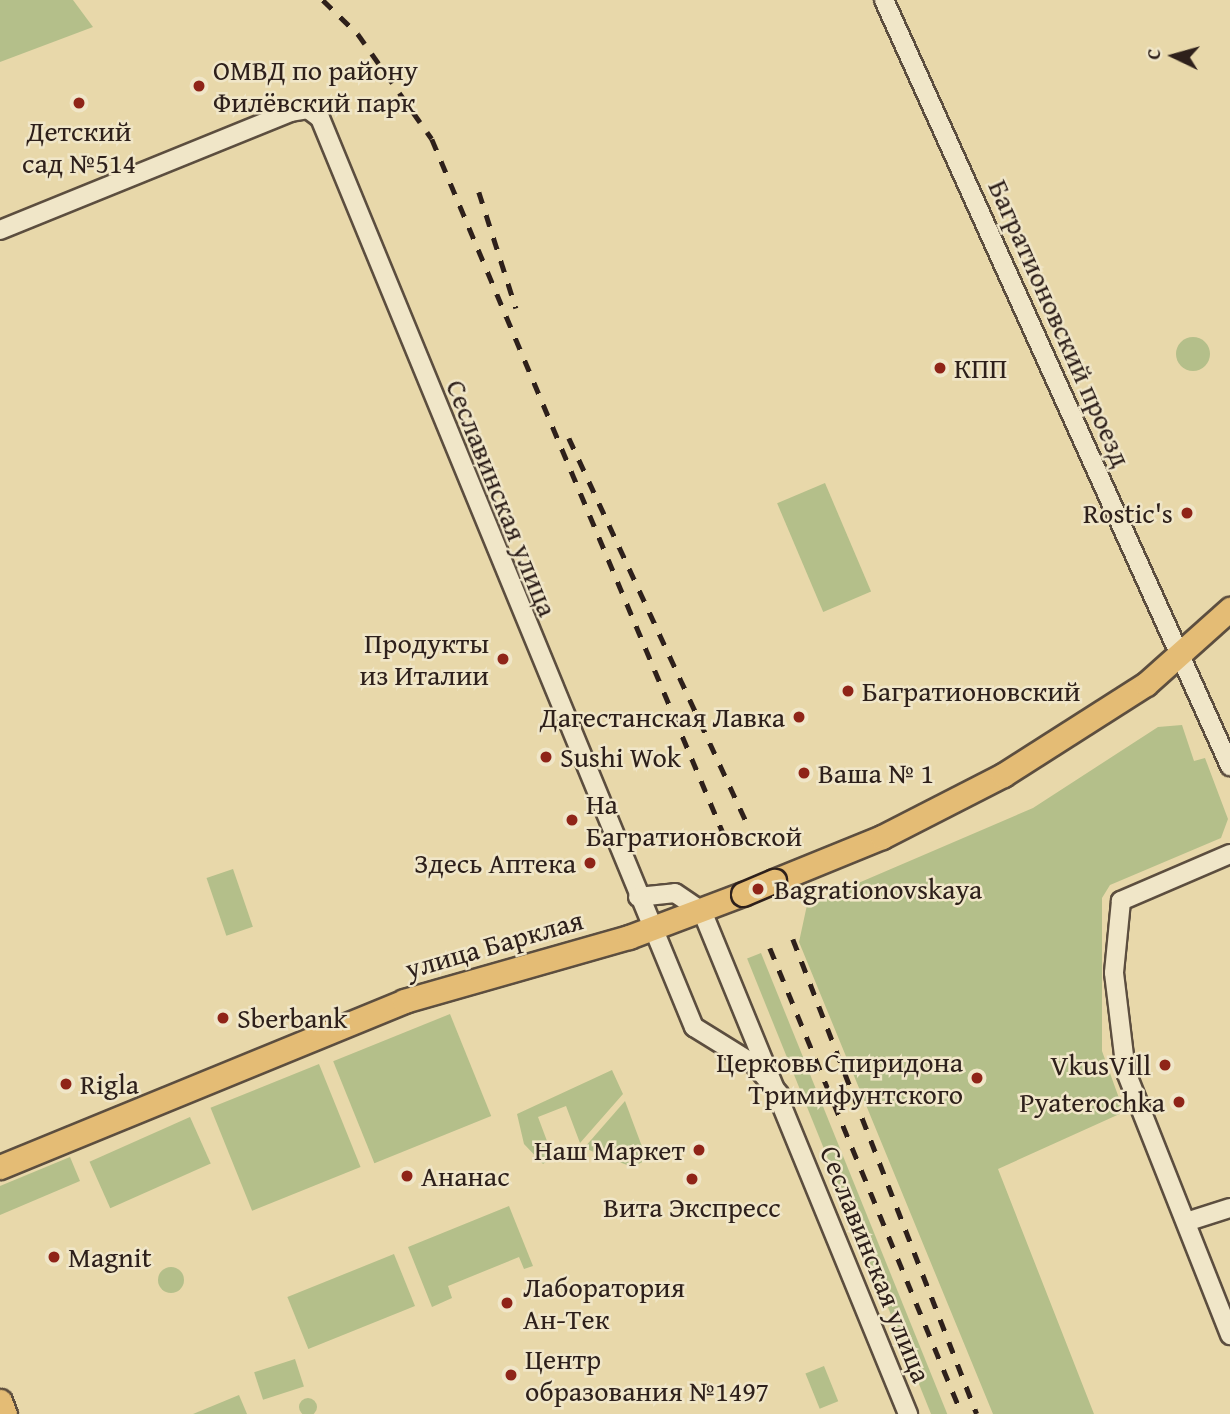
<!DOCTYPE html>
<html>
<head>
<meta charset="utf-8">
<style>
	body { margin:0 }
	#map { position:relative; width:1230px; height:1414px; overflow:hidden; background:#e8d8aa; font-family:"Gentium Book Plus",serif }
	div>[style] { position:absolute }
	.green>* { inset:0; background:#b4bf8a; transform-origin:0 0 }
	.round { border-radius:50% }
	.roads { filter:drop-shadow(2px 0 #5c4e3f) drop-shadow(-2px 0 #5c4e3f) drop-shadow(0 2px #5c4e3f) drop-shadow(0 -2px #5c4e3f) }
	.minor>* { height:18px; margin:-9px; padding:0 9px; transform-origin:9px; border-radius:9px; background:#f0e6c8 }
	.major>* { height:23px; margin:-11.5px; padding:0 11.5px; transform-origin:11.5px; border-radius:11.5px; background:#e4bc75 }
	.rail>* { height:4.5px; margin-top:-2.25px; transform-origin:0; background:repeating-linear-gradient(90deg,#2e201b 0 12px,transparent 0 24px) }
	.bridges { filter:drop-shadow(2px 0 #2e201b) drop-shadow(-2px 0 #2e201b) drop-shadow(0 2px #2e201b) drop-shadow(0 -2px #2e201b) }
	.major-bridge>* { height:23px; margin:-11.5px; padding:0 11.5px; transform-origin:11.5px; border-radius:11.5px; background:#e4bc75 }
	.dots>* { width:19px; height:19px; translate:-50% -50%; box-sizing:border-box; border:4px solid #f0e6c8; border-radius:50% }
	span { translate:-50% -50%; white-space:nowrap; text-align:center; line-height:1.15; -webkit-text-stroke:5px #f0e6c8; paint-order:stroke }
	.poi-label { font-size:28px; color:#2e201b }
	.left { translate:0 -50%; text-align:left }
	.right { translate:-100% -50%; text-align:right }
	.street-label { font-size:28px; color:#2e201b }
	.north { position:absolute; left:1139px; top:21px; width:70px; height:70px; -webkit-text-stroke:5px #f0e6c8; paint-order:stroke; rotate:275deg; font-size:19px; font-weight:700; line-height:28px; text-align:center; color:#2e201b }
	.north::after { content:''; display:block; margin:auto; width:24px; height:32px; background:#2e201b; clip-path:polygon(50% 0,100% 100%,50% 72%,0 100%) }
</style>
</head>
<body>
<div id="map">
	<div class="green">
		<div style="clip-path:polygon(0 0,73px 0,93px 27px,0 62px)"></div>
		<div class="round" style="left:1176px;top:337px;width:34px;height:34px"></div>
		<div style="left:825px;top:483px;width:118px;height:52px;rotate:67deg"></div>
		<div style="clip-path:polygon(1182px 725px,1194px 761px,1205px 758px,1228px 819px,1221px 838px,1110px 885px,1102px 898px,1102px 1051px,1124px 1112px,998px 1169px,1094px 1414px,993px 1414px,799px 942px,807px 905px,1033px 808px,1158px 727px)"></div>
		<div style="left:233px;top:869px;width:61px;height:28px;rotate:71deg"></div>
		<div style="left:761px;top:953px;width:498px;height:15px;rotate:68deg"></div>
		<div style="left:450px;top:1014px;width:110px;height:126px;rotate:68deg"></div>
		<div style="left:319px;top:1064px;width:111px;height:117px;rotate:68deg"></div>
		<div style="clip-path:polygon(612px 1070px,623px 1094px,580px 1143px,566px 1106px,538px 1117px,553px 1157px,543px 1164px,524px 1144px,517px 1114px)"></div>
		<div style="clip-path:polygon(625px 1101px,647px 1160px,632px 1167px,584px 1148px)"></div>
		<div style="left:190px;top:1117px;width:51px;height:110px;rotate:66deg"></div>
		<div style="clip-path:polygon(70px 1157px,80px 1181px,0 1215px,0 1186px)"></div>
		<div style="clip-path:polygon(509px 1206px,533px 1266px,524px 1269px,519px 1257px,448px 1286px,452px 1298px,432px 1307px,408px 1247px)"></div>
		<div style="left:394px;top:1254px;width:56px;height:115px;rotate:68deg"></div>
		<div class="round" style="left:158px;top:1267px;width:26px;height:26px"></div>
		<div style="left:295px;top:1359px;width:29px;height:43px;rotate:72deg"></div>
		<div style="left:824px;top:1366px;width:38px;height:20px;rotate:68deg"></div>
		<div style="clip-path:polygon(239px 1395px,247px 1414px,193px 1414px)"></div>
		<div class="round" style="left:299px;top:1398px;width:18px;height:18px"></div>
	</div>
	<div class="roads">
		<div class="minor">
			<div style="left:884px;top:0;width:841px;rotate:65.69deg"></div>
			<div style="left:0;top:230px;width:314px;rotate:-22.1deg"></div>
			<div style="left:291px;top:112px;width:17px;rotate:-10deg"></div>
			<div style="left:308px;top:109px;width:15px;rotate:37deg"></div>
			<div style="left:320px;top:118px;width:983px;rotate:67.64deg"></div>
			<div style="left:694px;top:1027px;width:70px;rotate:31.7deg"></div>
			<div style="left:754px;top:1064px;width:40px;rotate:50deg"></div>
			<div style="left:1230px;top:854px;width:119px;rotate:156.7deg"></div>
			<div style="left:1121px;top:901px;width:72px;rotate:95.6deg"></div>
			<div style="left:1114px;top:973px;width:100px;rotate:83.1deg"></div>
			<div style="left:1126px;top:1072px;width:283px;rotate:68.4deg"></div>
			<div style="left:638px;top:897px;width:37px;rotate:-6deg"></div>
			<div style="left:675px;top:893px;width:32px;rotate:34deg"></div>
			<div style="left:702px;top:911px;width:544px;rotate:67.73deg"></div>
			<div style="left:1186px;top:1222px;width:46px;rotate:-17.7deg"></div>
		</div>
		<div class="major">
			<div style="left:774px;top:881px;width:117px;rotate:-22.2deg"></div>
			<div style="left:882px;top:837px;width:136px;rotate:-27.1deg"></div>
			<div style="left:1003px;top:775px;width:169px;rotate:-32.5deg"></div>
			<div style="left:1146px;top:684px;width:113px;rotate:-41.8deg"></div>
			<div style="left:0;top:1167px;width:437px;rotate:-22.3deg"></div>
			<div style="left:404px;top:1001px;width:234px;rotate:-15.9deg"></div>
			<div style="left:629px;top:937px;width:122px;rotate:-20.7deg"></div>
			<div style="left:0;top:1401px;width:14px;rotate:69deg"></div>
		</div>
	</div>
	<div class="rail">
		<div style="left:323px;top:0;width:49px;rotate:44.2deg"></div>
		<div style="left:358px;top:34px;width:128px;rotate:54.8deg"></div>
		<div style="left:432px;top:139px;width:755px;rotate:67.24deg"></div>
		<div style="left:479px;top:192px;width:122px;rotate:72.3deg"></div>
		<div style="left:569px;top:438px;width:426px;rotate:65.2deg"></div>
		<div style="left:793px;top:939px;width:509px;rotate:68.83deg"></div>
		<div style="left:770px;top:948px;width:504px;rotate:67.61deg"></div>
	</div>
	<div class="bridges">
		<div class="major-bridge">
			<div style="left:743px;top:894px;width:34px;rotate:-23deg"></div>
		</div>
	</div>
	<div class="dots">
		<div style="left:199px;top:86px;background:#8f2418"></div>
		<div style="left:79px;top:103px;background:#8f2418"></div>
		<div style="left:940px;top:368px;background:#8f2418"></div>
		<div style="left:1187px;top:513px;background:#8f2418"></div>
		<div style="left:503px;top:659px;background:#8f2418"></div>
		<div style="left:848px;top:691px;background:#8f2418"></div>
		<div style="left:799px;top:717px;background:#8f2418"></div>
		<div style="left:546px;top:757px;background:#8f2418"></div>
		<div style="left:804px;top:773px;background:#8f2418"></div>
		<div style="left:572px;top:820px;background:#8f2418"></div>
		<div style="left:590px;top:863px;background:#8f2418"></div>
		<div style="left:758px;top:889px;background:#8f2418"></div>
		<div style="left:223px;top:1018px;background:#8f2418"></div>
		<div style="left:1165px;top:1065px;background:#8f2418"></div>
		<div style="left:977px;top:1078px;background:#8f2418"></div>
		<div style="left:66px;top:1084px;background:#8f2418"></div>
		<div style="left:1179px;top:1102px;background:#8f2418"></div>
		<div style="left:699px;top:1150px;background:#8f2418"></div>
		<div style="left:407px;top:1176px;background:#8f2418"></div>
		<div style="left:692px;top:1179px;background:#8f2418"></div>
		<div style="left:54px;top:1257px;background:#8f2418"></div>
		<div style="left:507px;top:1303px;background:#8f2418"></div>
		<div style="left:511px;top:1375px;background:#8f2418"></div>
	</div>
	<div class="poi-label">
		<span class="left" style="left:213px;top:86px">ОМВД по району<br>Филёвский парк</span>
		<span style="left:79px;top:147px">Детский<br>сад №514</span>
		<span class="left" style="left:954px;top:368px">КПП</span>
		<span class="right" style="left:1173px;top:513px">Rostic's</span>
		<span class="right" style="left:489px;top:659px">Продукты<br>из Италии</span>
		<span class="left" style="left:862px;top:691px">Багратионовский</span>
		<span class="right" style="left:785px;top:717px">Дагестанская Лавка</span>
		<span class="left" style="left:560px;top:757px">Sushi Wok</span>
		<span class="left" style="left:818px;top:773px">Ваша № 1</span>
		<span class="left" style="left:586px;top:820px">На<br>Багратионовской</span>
		<span class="right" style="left:576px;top:863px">Здесь Аптека</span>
		<span class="left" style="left:774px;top:889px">Bagrationovskaya</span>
		<span class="left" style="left:237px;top:1018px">Sberbank</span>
		<span class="right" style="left:963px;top:1078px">Церковь Спиридона<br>Тримифунтского</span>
		<span class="right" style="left:1151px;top:1065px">VkusVill</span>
		<span class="left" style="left:80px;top:1084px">Rigla</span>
		<span class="right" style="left:1165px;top:1102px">Pyaterochka</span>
		<span class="right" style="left:685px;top:1150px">Наш Маркет</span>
		<span class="left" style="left:421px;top:1176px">Ананас</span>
		<span style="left:692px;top:1207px">Вита Экспресс</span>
		<span class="left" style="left:68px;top:1257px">Magnit</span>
		<span class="left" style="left:523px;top:1303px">Лаборатория<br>Ан-Тек</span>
		<span class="left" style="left:525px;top:1375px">Центр<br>образования №1497</span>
	</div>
	<div class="street-label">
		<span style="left:1060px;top:323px;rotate:66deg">Багратионовский проезд</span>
		<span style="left:502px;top:498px;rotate:68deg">Сеславинская улица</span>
		<span style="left:494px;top:944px;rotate:-16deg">улица Барклая</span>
		<span style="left:876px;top:1264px;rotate:68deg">Сеславинская улица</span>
	</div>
	<div class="north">С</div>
</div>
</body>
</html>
